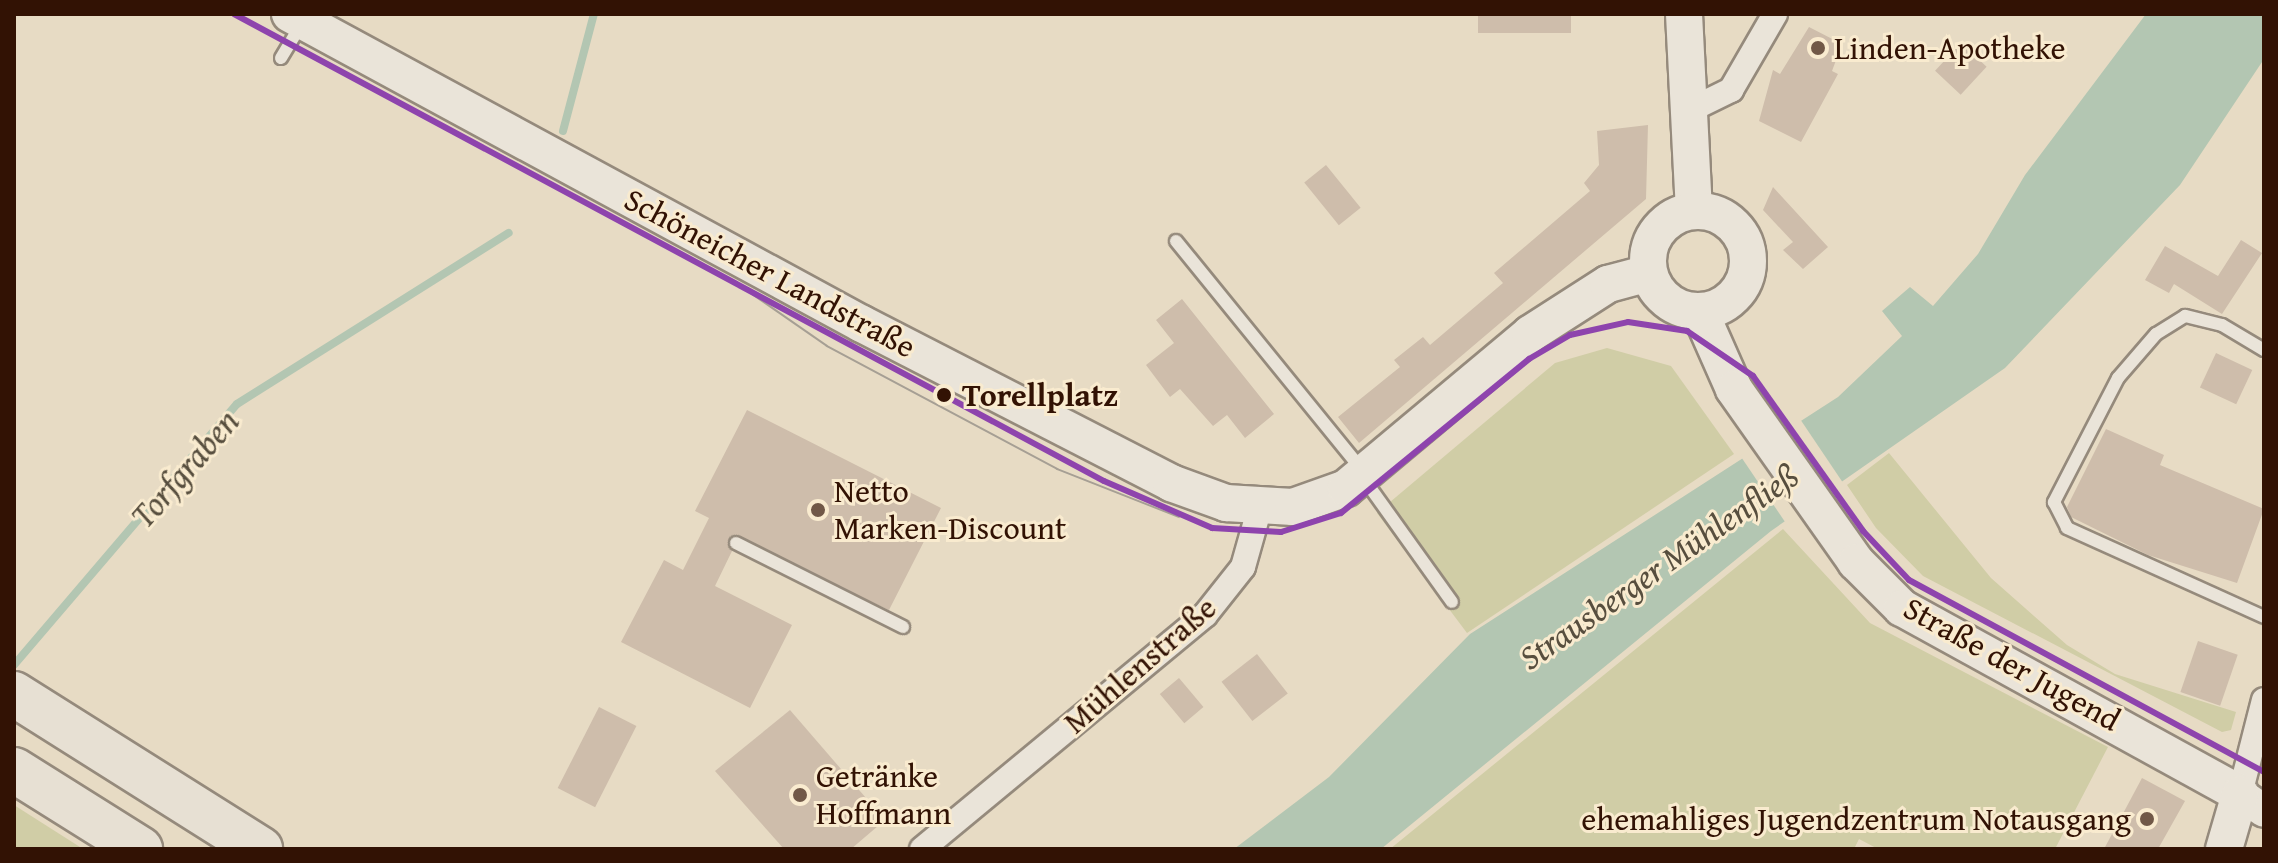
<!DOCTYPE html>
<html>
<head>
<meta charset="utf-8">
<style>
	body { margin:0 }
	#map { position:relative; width:2278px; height:863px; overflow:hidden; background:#e7dbc4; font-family:"Gentium Book Plus",serif }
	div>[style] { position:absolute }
	.green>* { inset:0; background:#d0cda6 }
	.water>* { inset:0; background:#b3c6b2 }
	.pier>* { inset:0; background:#e7dbc4; transform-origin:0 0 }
	.stream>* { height:8px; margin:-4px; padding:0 4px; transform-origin:4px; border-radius:4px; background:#b3c6b2 }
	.building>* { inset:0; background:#cebdab; transform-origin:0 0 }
	.roads { filter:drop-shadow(2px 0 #958a7c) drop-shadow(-2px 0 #958a7c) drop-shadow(0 2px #958a7c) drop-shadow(0 -2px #958a7c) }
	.service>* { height:12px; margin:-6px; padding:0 6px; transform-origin:6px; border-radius:6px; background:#eae4d9 }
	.minor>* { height:24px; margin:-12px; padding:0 12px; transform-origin:12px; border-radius:12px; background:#eae4d9 }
	.tertiary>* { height:32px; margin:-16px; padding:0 16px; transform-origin:16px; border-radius:16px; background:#eae4d9 }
	.secondary>* { height:36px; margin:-18px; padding:0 18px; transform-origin:18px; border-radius:18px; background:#eae4d9 }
	.secondary>.ring { margin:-18px; padding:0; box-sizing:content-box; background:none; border:36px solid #eae4d9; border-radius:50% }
	.motorway>* { height:44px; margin:-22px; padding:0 22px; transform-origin:22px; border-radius:22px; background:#e7e0d3 }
	.tram>* { height:2px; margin:-1px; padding:0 1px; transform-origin:1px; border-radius:1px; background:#a69f94 }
	.tram-1>* { height:6px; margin:-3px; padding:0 3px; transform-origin:3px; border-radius:3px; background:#8e44ad }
	.dots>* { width:22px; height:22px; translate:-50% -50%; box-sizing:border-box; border:4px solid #f9ebcf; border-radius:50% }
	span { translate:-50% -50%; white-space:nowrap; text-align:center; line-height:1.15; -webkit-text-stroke:6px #f9ebcf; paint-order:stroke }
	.poi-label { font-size:32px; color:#321204 }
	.left { translate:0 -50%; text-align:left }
	.right { translate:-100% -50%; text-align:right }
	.street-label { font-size:32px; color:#321204 }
	.stop-label { font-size:32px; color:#321204; font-weight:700 }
	.water-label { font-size:34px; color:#574e3e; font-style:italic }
	.frame { position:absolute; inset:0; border:16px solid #321204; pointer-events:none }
</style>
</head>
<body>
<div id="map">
	<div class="green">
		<div style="clip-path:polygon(1607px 348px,1671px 366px,1734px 454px,1467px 633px,1377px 513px,1555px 363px)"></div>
		<div style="clip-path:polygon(1889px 453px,1991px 578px,2067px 645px,2115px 674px,2236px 712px,2231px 730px,2222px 732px,1923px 576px,1876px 528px,1847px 485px)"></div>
		<div style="clip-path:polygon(1783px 529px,1870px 623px,2108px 747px,2055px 849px,1878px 849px,1859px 839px,1854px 849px,1390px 849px)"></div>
		<div style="clip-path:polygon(14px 805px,80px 847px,14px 849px)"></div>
	</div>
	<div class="water">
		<div style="clip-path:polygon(2146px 14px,2264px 14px,2264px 59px,2180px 185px,2005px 368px,1771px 531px,1381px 849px,1234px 849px,1329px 777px,1470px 634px,1838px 397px,1902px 336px,1882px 311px,1910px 287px,1933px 306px,1978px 254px,2025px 175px)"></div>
	</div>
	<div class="pier">
		<div style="left:1798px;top:416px;width:84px;height:70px;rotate:56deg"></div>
	</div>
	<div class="stream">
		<div style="left:563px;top:131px;width:121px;rotate:-75.2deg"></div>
		<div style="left:14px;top:665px;width:343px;rotate:-49.5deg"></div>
		<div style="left:237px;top:404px;width:321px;rotate:-32.2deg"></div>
	</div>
	<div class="building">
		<div style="left:1478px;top:14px;width:93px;height:19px"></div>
		<div style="clip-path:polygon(1809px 27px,1842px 44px,1832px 71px,1838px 74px,1801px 142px,1759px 121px,1773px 70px,1780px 74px)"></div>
		<div style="left:1961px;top:43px;width:35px;height:38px;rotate:43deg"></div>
		<div style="clip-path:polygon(1648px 125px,1646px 199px,1359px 443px,1338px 417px,1400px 367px,1394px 360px,1423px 337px,1430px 345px,1503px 283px,1494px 273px,1590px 191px,1584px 183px,1599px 165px,1597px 131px)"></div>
		<div style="left:1326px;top:165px;width:55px;height:28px;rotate:51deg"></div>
		<div style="clip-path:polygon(1773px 187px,1828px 247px,1803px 269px,1783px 250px,1793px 242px,1763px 210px)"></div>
		<div style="clip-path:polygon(2241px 240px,2262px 253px,2222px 314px,2174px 284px,2169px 293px,2145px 280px,2165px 246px,2218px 276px)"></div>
		<div style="clip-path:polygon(1182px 299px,1274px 414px,1245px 438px,1227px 415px,1213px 426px,1180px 389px,1170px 397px,1146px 365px,1174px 343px,1156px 320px)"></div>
		<div style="left:2216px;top:353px;width:40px;height:38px;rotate:25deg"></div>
		<div style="clip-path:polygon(747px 410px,941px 508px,889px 610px,730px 536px,732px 551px,715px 586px,792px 625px,750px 708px,621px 642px,664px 560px,683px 570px,709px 518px,695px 511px)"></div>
		<div style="clip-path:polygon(2106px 429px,2164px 455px,2160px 465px,2264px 509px,2237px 583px,2148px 555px,2071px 517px,2067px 507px)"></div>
		<div style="left:2198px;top:641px;width:42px;height:54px;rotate:19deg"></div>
		<div style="left:1257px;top:654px;width:50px;height:45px;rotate:52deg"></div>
		<div style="left:1179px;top:678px;width:38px;height:25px;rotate:50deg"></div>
		<div style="left:599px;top:707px;width:42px;height:91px;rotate:27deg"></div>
		<div style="clip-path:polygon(790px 710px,885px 820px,851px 849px,784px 849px,715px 771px)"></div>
		<div style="clip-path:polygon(2142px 778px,2185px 801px,2158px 849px,2104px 849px)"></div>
	</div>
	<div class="roads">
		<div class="service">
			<div style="left:281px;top:58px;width:41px;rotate:-59deg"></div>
			<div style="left:1176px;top:241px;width:296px;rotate:50.9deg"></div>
			<div style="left:2264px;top:350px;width:49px;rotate:-149.2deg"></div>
			<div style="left:2222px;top:325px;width:38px;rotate:-166deg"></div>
			<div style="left:2185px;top:316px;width:34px;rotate:148deg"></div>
			<div style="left:2156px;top:334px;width:58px;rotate:130.8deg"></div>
			<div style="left:2118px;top:378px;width:140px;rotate:117.3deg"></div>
			<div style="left:2054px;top:502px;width:29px;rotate:63deg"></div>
			<div style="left:2067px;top:528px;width:216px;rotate:24.3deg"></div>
			<div style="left:1364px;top:479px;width:151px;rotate:54.4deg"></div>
			<div style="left:736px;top:543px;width:187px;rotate:26.7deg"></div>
		</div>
		<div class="minor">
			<div style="left:1690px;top:110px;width:46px;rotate:-26deg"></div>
			<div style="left:1731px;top:90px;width:88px;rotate:-59.9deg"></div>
			<div style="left:2240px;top:794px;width:97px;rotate:-75.7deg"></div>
			<div style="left:922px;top:849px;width:367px;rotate:-39.6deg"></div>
			<div style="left:1205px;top:615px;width:61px;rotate:-51.6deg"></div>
			<div style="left:1243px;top:567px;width:62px;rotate:-74.2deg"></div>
		</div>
		<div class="tertiary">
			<div style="left:2240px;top:794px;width:29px;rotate:35deg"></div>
		</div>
		<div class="secondary">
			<div style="left:290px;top:14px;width:651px;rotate:28.46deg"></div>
			<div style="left:862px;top:324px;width:348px;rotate:27.2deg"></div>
			<div style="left:1171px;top:483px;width:59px;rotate:20deg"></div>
			<div style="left:1226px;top:503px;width:67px;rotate:3.4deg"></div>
			<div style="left:1293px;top:507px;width:56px;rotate:-19.7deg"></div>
			<div style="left:1346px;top:488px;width:240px;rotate:-39.9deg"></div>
			<div style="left:1530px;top:334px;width:93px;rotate:-32.7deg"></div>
			<div style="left:1608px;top:284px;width:42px;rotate:-15deg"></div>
			<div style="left:1684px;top:14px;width:197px;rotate:87.1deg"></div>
			<div class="ring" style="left:1648px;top:211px;width:64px;height:64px"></div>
			<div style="left:1700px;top:312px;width:84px;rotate:66.2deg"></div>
			<div style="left:1734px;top:389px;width:212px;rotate:54.8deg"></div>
			<div style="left:1856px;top:562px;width:65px;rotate:45deg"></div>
			<div style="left:1902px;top:608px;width:386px;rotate:28.8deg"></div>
			<div style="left:2240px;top:794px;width:57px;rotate:106.2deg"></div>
		</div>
		<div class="motorway">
			<div style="left:14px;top:694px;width:291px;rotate:32.2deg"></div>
			<div style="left:14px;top:770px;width:149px;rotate:32.1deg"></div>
		</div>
	</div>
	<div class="tram">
		<div style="left:752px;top:294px;width:91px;rotate:34.7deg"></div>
		<div style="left:827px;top:346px;width:261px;rotate:28.1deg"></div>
		<div style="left:1057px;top:469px;width:131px;rotate:21.5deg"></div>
	</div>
	<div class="tram-1">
		<div style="left:234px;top:14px;width:987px;rotate:28.23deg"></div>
		<div style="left:1104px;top:481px;width:118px;rotate:23.5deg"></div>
		<div style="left:1212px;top:528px;width:69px;rotate:3.3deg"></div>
		<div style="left:1281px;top:532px;width:63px;rotate:-17.6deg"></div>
		<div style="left:1341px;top:513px;width:243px;rotate:-39.3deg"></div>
		<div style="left:1529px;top:359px;width:48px;rotate:-30.3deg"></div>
		<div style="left:1570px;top:335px;width:59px;rotate:-12.6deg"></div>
		<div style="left:1628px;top:322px;width:60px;rotate:8.7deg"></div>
		<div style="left:1687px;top:331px;width:80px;rotate:34.3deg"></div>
		<div style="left:1753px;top:376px;width:190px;rotate:54.6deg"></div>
		<div style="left:1863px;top:531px;width:67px;rotate:46.8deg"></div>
		<div style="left:1909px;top:580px;width:404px;rotate:28.4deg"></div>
	</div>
	<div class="dots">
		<div style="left:1818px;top:48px;background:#715847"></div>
		<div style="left:944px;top:395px;background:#321204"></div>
		<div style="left:818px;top:510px;background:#715847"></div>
		<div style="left:800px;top:795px;background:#715847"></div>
		<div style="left:2147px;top:819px;background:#715847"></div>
	</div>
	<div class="poi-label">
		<span class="left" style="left:1834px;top:48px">Linden-Apotheke</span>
		<span class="left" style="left:834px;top:510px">Netto<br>Marken-Discount</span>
		<span class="left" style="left:816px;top:795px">Getränke<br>Hoffmann</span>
		<span class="right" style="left:2131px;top:819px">ehemahliges Jugendzentrum Notausgang</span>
	</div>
	<div class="street-label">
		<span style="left:770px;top:273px;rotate:28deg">Schöneicher Landstraße</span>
		<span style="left:2012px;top:664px;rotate:29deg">Straße der Jugend</span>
		<span style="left:1140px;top:665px;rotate:-41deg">Mühlenstraße</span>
	</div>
	<div class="stop-label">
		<span class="left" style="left:962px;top:395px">Torellplatz</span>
	</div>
	<div class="water-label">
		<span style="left:184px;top:468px;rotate:-49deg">Torfgraben</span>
		<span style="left:1658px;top:566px;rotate:-35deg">Strausberger Mühlenfließ</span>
	</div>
	<div class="frame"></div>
</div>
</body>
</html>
